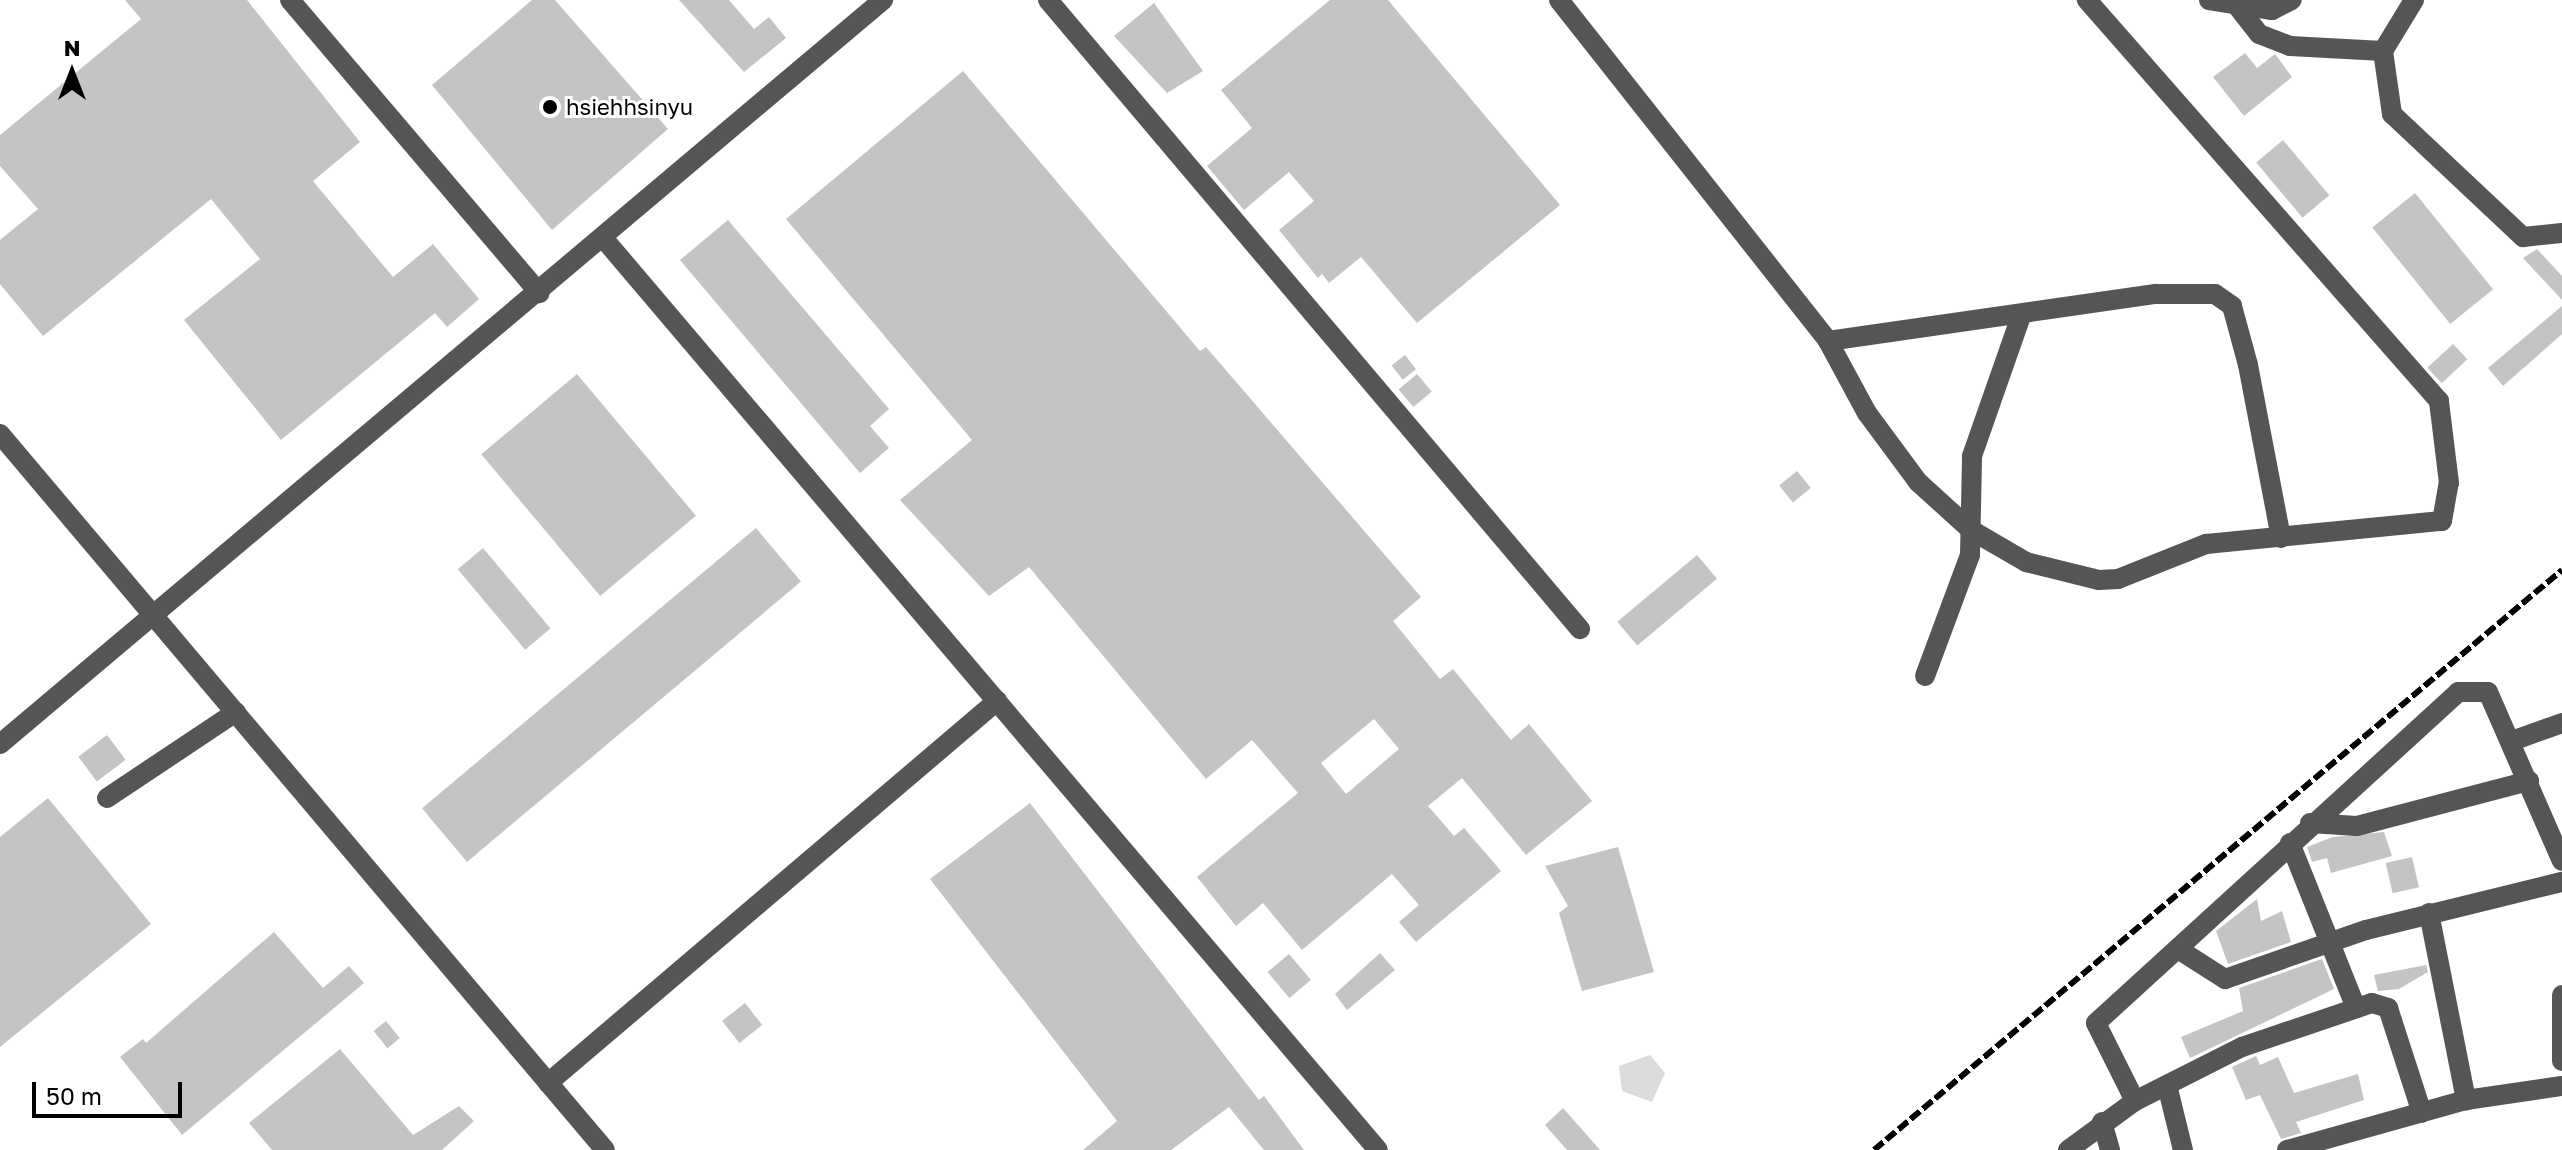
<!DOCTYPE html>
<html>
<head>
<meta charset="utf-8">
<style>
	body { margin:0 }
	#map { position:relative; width:2562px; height:1150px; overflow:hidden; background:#fff; font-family:"Golos Text",sans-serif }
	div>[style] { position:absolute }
	.green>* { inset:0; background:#dcdcdc }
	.building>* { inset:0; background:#c4c4c4; transform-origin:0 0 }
	.minor>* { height:20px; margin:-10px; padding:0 10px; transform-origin:10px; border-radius:10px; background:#555 }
	.rail>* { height:6px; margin-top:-3px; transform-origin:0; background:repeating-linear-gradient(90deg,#000 0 12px,transparent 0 16px) }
	.dots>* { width:22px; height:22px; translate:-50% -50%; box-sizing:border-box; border:4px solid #fff; border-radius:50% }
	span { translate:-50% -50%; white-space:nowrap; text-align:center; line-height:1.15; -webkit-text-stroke:6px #fff; paint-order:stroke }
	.poi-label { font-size:22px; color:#000 }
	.left { translate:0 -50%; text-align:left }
	.north { position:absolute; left:32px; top:32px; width:80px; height:80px; -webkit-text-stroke:6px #fff; paint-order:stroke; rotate:0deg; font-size:22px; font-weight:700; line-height:32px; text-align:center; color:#000 }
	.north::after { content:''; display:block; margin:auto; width:28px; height:36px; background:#000; clip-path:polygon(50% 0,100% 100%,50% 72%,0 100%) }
	.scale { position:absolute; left:32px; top:1082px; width:150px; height:36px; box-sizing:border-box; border:4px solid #000; border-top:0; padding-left:10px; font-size:24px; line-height:28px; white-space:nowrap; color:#000; -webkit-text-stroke:6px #fff; paint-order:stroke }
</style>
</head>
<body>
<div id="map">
	<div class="green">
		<div style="clip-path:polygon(1650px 1055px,1665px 1073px,1652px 1102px,1622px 1091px,1619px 1066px)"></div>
	</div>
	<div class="building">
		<div style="clip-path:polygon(125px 0,247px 0,360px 142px,313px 181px,393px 277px,433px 244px,479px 299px,447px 327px,435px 313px,281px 440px,184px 320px,260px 259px,211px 199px,43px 336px,0 284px,0 240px,38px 209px,0 166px,0 135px,141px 19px)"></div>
		<div style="clip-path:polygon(532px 0,555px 0,668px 129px,552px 230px,432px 85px)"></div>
		<div style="clip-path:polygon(679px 0,729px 0,754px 29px,769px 17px,786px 38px,744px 72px)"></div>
		<div style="clip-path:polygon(1330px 0,1388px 0,1560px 205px,1417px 323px,1361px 257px,1329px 283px,1322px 274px,1318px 278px,1279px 230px,1314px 201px,1289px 172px,1244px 210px,1207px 166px,1252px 128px,1221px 90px)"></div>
		<div style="clip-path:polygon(1154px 3px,1203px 71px,1167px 93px,1114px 36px)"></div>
		<div style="clip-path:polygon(2245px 53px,2257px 68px,2275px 54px,2292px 77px,2244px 116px,2213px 77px)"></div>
		<div style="clip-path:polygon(evenodd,963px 71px,1200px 351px,1206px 347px,1421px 597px,1393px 621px,1440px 679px,1453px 669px,1511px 740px,1529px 724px,1592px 801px,1526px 855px,1462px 778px,1428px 806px,1454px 836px,1464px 828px,1501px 871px,1416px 942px,1399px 922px,1419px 905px,1392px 874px,1302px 950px,1263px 903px,1236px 926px,1197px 877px,1298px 793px,1252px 740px,1206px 779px,1029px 567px,989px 596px,900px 500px,972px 440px,786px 219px,963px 71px,1374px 719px,1399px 749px,1346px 794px,1321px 763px,1374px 719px)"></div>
		<div style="left:2283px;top:140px;width:72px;height:35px;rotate:50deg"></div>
		<div style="left:2415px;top:193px;width:124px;height:55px;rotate:51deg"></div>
		<div style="clip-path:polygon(728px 220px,889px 409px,870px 426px,889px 448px,860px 473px,680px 260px)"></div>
		<div style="clip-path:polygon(2537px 249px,2562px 276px,2562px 300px,2523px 258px)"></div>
		<div style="clip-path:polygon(2562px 306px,2562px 334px,2503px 386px,2488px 368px)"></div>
		<div style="left:2453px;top:344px;width:21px;height:35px;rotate:47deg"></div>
		<div style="left:1405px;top:355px;width:18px;height:17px;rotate:52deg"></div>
		<div style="left:577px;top:374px;width:185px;height:125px;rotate:50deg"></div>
		<div style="left:1417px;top:374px;width:23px;height:24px;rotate:50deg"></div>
		<div style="left:1797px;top:471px;width:22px;height:23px;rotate:51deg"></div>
		<div style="left:756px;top:528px;width:70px;height:436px;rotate:50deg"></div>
		<div style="left:483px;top:548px;width:105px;height:33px;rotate:50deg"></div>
		<div style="left:1697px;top:555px;width:31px;height:104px;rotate:50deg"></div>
		<div style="left:107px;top:735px;width:31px;height:36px;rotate:53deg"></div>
		<div style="clip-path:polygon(48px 798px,151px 924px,0 1047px,0 837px)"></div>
		<div style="clip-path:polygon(1030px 803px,1259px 1100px,1264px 1096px,1304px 1150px,1264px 1150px,1229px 1107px,1171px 1150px,1083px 1150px,1117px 1121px,930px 879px)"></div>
		<div style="clip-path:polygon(2384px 832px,2392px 856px,2331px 873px,2327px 858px,2312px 862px,2307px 847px,2333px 837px)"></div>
		<div style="clip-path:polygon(1618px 847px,1654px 972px,1582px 991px,1559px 913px,1568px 906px,1545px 866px)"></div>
		<div style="left:2412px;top:857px;width:31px;height:27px;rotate:77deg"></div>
		<div style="clip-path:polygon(2257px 899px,2261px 921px,2282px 911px,2291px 942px,2228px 964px,2216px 931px)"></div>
		<div style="clip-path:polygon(274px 932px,323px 988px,349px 966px,364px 983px,182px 1135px,120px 1057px,143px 1039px,146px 1043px)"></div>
		<div style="clip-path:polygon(1380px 953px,1395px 970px,1347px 1010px,1335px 994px)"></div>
		<div style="left:1289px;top:954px;width:34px;height:28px;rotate:50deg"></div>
		<div style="clip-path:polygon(2322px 959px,2334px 989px,2190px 1058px,2181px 1037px,2243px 1011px,2239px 988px)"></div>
		<div style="clip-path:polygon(2426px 965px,2428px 972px,2399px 989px,2378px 991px,2374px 975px)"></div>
		<div style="left:745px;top:1003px;width:28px;height:29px;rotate:52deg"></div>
		<div style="left:386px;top:1021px;width:22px;height:16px;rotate:51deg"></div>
		<div style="clip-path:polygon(340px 1049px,413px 1135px,459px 1106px,474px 1121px,442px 1150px,272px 1150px,249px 1123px)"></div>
		<div style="clip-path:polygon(2256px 1056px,2260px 1065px,2278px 1057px,2294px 1093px,2358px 1074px,2364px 1100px,2296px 1122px,2301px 1133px,2281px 1139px,2260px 1095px,2246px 1100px,2232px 1067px)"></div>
		<div style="clip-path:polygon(1563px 1108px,1600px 1150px,1567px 1150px,1545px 1125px)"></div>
	</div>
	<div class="minor">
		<div style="left:290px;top:0;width:385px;rotate:49.6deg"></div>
		<div style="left:1048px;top:0;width:824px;rotate:49.78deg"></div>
		<div style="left:1559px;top:0;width:434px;rotate:51.7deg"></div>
		<div style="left:1828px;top:341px;width:82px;rotate:61.6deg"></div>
		<div style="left:1867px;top:413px;width:86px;rotate:53.5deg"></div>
		<div style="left:1918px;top:482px;width:72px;rotate:42.2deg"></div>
		<div style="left:1971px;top:530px;width:64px;rotate:30.2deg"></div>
		<div style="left:2026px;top:562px;width:75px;rotate:13.9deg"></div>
		<div style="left:2099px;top:580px;width:19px;rotate:-3deg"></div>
		<div style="left:2118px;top:579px;width:95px;rotate:-21.7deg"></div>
		<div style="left:2206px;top:544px;width:237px;rotate:-5.6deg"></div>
		<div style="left:2442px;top:521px;width:39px;rotate:-80deg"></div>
		<div style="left:2449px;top:483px;width:83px;rotate:-97deg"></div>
		<div style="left:2439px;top:401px;width:534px;rotate:-131.28deg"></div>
		<div style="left:2209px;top:0;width:64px;rotate:9deg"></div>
		<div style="left:2272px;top:10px;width:22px;rotate:-27deg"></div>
		<div style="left:2414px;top:0;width:60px;rotate:121.3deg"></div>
		<div style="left:2383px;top:51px;width:64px;rotate:81.9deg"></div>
		<div style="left:2392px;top:114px;width:180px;rotate:43.2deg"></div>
		<div style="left:2523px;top:237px;width:39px;rotate:-6deg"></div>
		<div style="left:2238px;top:7px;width:34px;rotate:52deg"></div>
		<div style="left:2259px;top:34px;width:33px;rotate:21deg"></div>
		<div style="left:2290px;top:46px;width:93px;rotate:3.1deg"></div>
		<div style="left:604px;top:239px;width:1195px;rotate:49.65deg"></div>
		<div style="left:1828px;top:341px;width:331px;rotate:-8.2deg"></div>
		<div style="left:2156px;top:294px;width:59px"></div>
		<div style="left:2215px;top:294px;width:21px;rotate:35deg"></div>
		<div style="left:2232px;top:306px;width:61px;rotate:74.8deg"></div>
		<div style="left:2248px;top:365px;width:176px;rotate:79.2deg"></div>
		<div style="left:0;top:434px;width:937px;rotate:49.8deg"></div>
		<div style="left:1925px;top:676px;width:129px;rotate:-69.6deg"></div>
		<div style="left:1970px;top:555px;width:99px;rotate:-88.8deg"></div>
		<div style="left:1972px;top:456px;width:148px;rotate:-70.7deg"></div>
		<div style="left:2512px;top:741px;width:53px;rotate:-19.8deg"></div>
		<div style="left:0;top:744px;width:1155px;rotate:-40.12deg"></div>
		<div style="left:107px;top:798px;width:155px;rotate:-33.7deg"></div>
		<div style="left:2310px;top:823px;width:47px;rotate:3.7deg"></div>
		<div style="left:2357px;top:826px;width:178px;rotate:-14.7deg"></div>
		<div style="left:2290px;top:843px;width:178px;rotate:68.2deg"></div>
		<div style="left:2429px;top:913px;width:191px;rotate:78.8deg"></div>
		<div style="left:2178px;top:949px;width:56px;rotate:32.6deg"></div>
		<div style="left:2225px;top:979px;width:149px;rotate:-19.2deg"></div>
		<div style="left:2366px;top:930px;width:202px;rotate:-13.8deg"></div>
		<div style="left:2562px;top:995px;width:66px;rotate:90deg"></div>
		<div style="left:548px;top:1083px;width:590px;rotate:-40.39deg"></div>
		<div style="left:2167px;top:1085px;width:67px;rotate:76.2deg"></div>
		<div style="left:2135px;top:1101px;width:87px;rotate:-116.6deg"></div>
		<div style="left:2096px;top:1023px;width:491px;rotate:-42.4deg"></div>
		<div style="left:2458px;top:692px;width:30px"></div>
		<div style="left:2488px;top:692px;width:184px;rotate:66.4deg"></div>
		<div style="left:2102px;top:1122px;width:29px;rotate:74deg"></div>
		<div style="left:2068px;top:1150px;width:83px;rotate:-36.2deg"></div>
		<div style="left:2135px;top:1101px;width:120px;rotate:-26.8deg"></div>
		<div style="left:2242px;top:1047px;width:137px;rotate:-18.7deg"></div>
		<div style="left:2372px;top:1003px;width:17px;rotate:17deg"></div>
		<div style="left:2388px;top:1008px;width:110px;rotate:72.1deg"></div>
		<div style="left:2287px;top:1150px;width:186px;rotate:-15.6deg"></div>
		<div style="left:2466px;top:1100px;width:97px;rotate:-8.3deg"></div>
	</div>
	<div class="rail">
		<div style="left:1874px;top:1150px;width:900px;rotate:-40.13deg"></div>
	</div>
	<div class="dots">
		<div style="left:550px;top:107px;background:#000"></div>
	</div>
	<div class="poi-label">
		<span class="left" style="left:566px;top:107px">hsiehhsinyu</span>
	</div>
	<div class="north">N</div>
	<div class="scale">50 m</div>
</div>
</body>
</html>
